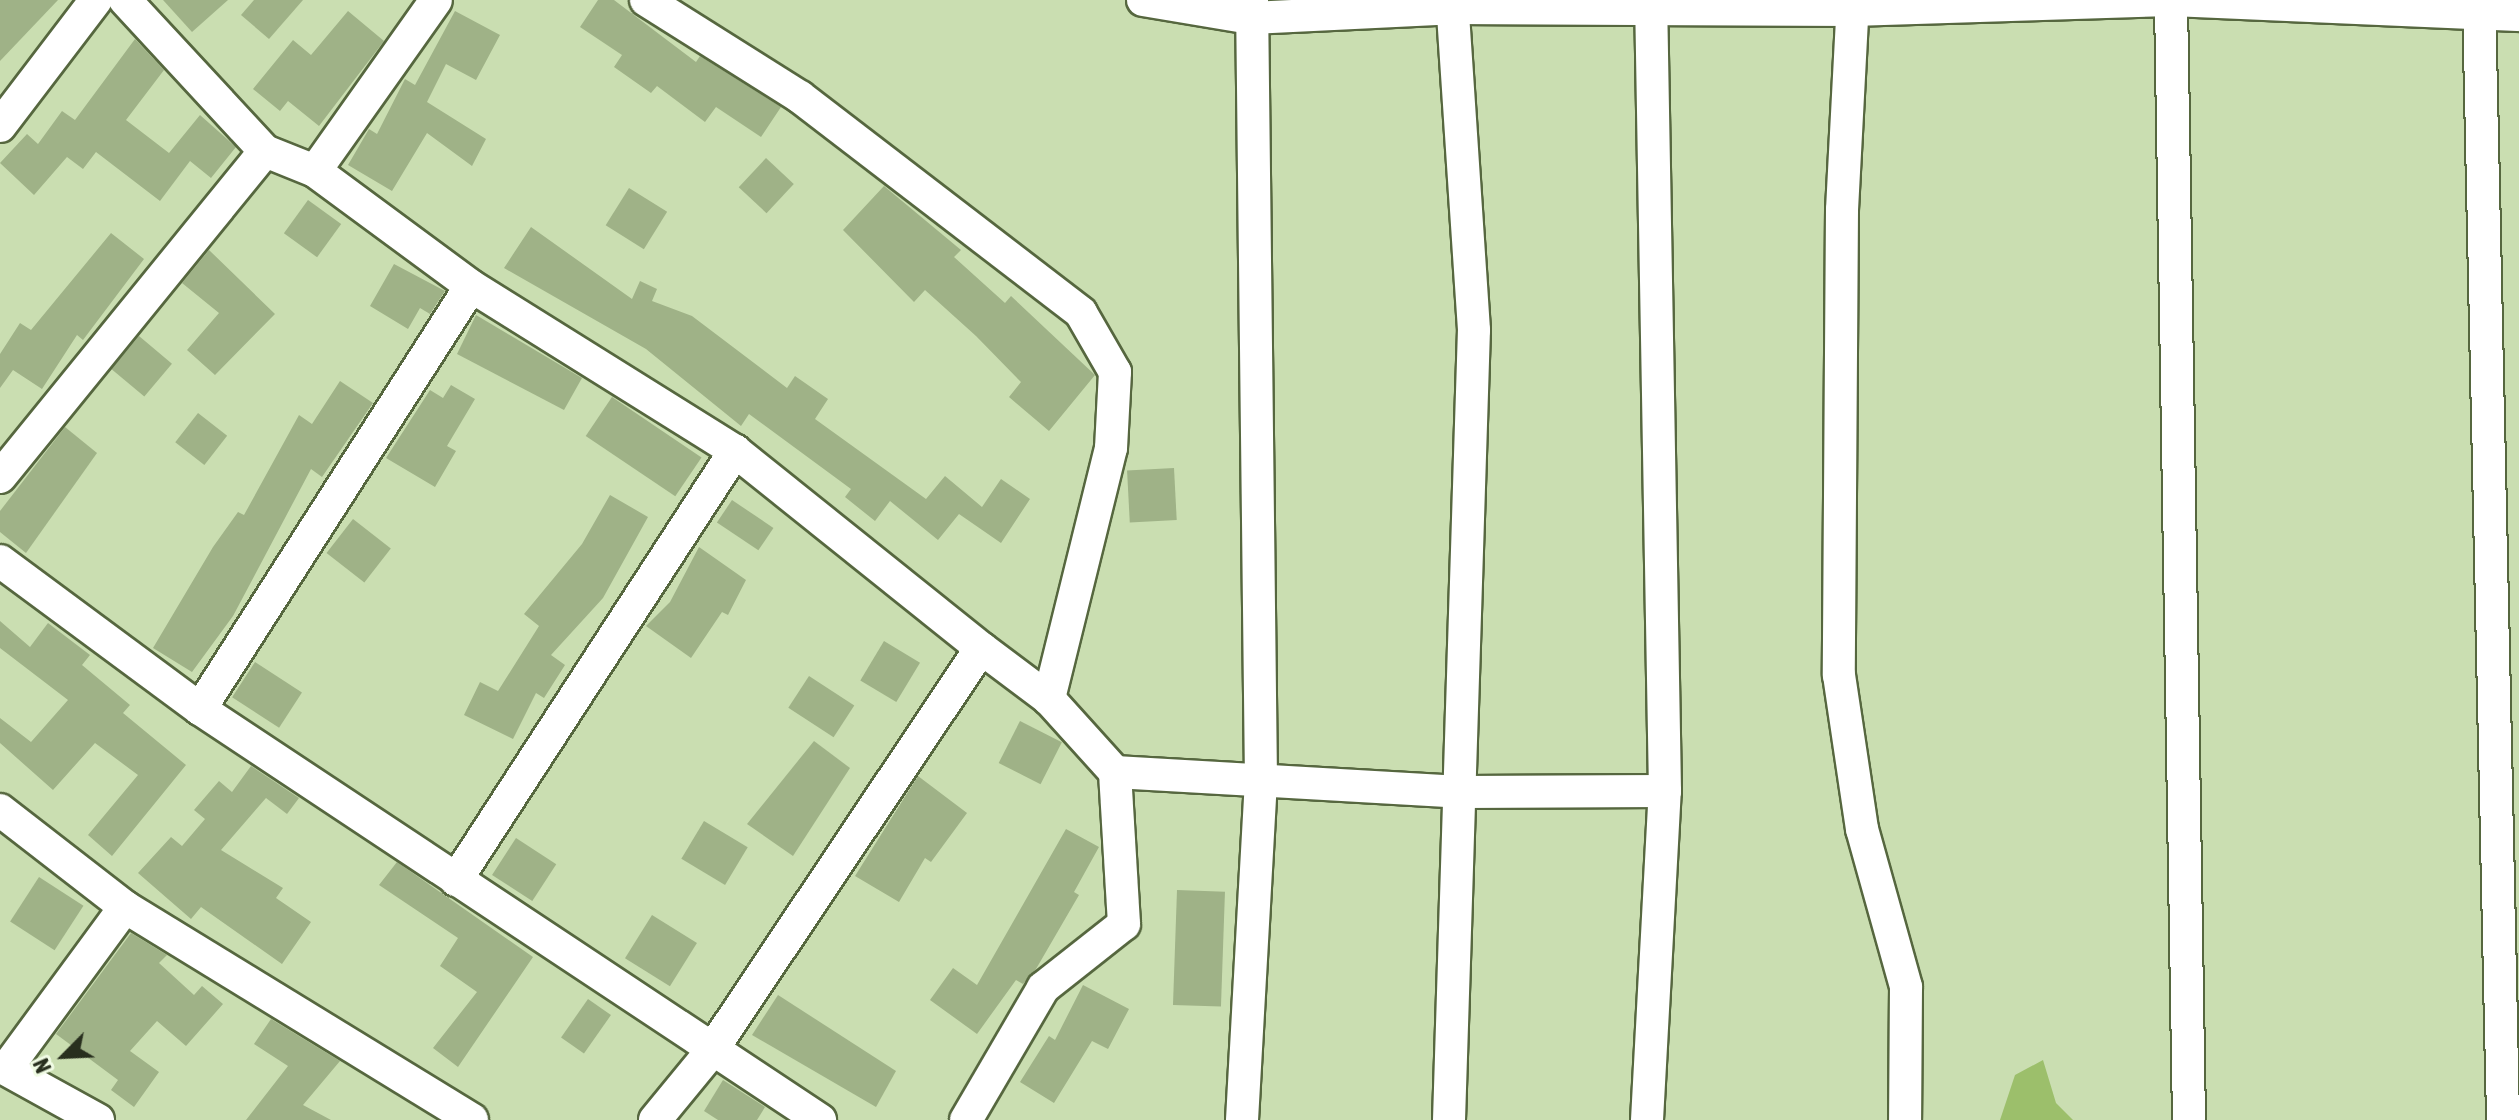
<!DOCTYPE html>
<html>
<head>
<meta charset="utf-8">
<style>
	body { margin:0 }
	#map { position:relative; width:2519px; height:1120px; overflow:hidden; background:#cadeb1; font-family:"Asap Condensed",sans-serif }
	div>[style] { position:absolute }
	.green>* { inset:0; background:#9cbf6b }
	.building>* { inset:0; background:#9fb287; transform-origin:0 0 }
	.roads { filter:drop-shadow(2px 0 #56673f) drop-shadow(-2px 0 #56673f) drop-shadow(0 2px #56673f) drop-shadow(0 -2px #56673f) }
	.minor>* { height:32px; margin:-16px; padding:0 16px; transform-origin:16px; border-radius:16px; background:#fff }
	span { translate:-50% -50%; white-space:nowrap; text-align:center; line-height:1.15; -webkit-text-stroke:6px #f0fbe4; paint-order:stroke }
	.north { position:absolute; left:24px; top:1016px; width:80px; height:80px; -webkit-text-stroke:6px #f0fbe4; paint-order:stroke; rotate:246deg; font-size:22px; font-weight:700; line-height:32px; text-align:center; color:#282f1e }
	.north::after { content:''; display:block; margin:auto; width:28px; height:36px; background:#282f1e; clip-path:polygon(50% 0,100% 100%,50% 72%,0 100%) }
</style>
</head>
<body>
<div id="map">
	<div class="green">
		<div style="clip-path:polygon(2043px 1060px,2056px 1103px,2073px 1120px,2000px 1120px,2015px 1075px)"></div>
	</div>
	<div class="building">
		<div style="clip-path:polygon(0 0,58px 0,0 61px)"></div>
		<div style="clip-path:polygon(163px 0,228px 0,192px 32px)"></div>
		<div style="clip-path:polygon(254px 0,303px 0,269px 39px,241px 15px)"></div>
		<div style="clip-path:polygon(598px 0,614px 0,696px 62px,700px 56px,781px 107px,761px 137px,716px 107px,705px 122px,657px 86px,651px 93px,614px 67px,622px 55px,580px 27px)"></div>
		<div style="clip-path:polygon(348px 11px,384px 41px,319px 126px,288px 101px,280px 111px,253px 89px,293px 40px,311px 55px)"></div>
		<div style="clip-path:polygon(455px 11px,500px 35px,476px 80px,446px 64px,427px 102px,486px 139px,472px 166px,427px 133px,392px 191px,348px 165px,369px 129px,377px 134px,405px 79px,415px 85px)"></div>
		<div style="clip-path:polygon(135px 39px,164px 70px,126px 120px,169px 153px,200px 115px,236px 147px,211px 178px,190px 161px,160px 201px,96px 152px,83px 169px,67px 157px,34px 195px,0 163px,27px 134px,38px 144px,62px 111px,75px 120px)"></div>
		<div style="left:766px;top:158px;width:38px;height:40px;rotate:43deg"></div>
		<div style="clip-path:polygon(884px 186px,961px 250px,954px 257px,1005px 303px,1011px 296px,1095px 375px,1049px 431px,1009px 397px,1021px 382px,976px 336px,925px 290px,914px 302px,843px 230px)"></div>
		<div style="left:629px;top:188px;width:45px;height:44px;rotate:32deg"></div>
		<div style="left:308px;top:200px;width:41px;height:41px;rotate:36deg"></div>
		<div style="clip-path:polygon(531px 227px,632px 299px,640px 281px,657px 289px,652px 301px,692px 316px,787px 388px,795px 376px,828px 399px,815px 419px,926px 499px,945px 476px,982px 507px,1001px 479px,1030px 499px,1001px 543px,959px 514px,938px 540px,890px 501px,875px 521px,845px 497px,851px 489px,749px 414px,741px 426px,646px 349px,504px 268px)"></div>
		<div style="clip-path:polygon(111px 233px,144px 259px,83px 340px,77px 335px,42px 389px,13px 370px,0 388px,0 354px,20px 323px,31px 330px)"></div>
		<div style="clip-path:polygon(209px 250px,275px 314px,215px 375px,187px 350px,219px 313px,182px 283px)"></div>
		<div style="clip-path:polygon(394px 264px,445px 291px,430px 314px,420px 308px,408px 329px,370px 306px)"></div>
		<div style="clip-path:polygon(476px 315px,582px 378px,564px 410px,457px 354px)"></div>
		<div style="left:139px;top:336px;width:43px;height:43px;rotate:40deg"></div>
		<div style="clip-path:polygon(340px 381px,373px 403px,322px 477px,311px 469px,233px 616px,192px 672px,153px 648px,213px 547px,238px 512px,244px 515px,299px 415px,312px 424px)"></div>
		<div style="clip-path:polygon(451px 385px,475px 399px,447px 446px,456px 451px,435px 487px,386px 458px,430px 390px,443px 398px)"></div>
		<div style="left:612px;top:397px;width:108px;height:47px;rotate:34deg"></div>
		<div style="left:198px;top:413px;width:37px;height:37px;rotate:38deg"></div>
		<div style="clip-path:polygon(65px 427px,97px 453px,26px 553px,0 532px,0 511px)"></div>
		<div style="left:1174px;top:468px;width:52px;height:47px;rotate:87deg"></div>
		<div style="clip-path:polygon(610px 495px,648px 517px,603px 598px,551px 655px,565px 665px,544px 698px,536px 693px,513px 739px,464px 715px,480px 682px,498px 691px,539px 626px,524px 614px,582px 544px)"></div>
		<div style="left:732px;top:500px;width:50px;height:27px;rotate:34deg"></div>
		<div style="left:353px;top:519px;width:48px;height:43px;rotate:38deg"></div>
		<div style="clip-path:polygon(699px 547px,746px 580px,728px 615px,722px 612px,691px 658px,646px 626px,670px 602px)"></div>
		<div style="clip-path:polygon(0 621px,30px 647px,48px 623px,90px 655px,82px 665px,130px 705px,123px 713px,186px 765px,112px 856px,88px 835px,138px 775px,95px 743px,53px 790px,0 743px,0 718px,31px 742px,68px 700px,0 648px)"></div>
		<div style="left:884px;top:641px;width:42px;height:46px;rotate:31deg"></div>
		<div style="left:255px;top:662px;width:56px;height:42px;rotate:33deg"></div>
		<div style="left:809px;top:676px;width:54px;height:38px;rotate:33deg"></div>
		<div style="left:1020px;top:721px;width:47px;height:47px;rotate:27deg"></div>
		<div style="clip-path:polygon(814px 741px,850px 768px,793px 856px,747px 824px)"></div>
		<div style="clip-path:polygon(251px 766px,299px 798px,287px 814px,266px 798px,221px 850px,283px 888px,276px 898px,311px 922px,282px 964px,201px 907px,191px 919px,138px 873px,171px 837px,182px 846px,205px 819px,194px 810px,219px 781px,232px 792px)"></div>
		<div style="clip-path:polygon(918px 776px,967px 813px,931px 862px,925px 858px,899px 902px,855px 876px)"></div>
		<div style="left:704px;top:821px;width:51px;height:44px;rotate:31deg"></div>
		<div style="clip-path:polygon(1066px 829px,1099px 847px,1074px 892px,1079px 895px,1036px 969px,1023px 984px,1016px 980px,977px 1034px,930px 1000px,953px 968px,977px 985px)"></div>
		<div style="left:516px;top:838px;width:48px;height:44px;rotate:33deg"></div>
		<div style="clip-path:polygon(397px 862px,533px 957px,458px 1067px,433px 1048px,477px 992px,440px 966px,458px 938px,379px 885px)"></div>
		<div style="left:39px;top:877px;width:53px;height:53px;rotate:33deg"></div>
		<div style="left:1177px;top:890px;width:48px;height:115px;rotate:2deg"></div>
		<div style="left:652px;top:915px;width:53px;height:51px;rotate:32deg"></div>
		<div style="clip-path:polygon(131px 933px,167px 955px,159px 963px,194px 995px,202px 986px,223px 1004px,186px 1046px,157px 1021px,130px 1051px,159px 1072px,134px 1107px,111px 1090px,118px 1080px,56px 1034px)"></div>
		<div style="clip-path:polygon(1083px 985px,1129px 1009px,1108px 1049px,1092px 1041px,1054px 1103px,1020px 1082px,1049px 1036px,1055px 1040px)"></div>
		<div style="clip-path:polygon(778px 995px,896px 1071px,876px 1107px,752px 1035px)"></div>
		<div style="left:588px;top:999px;width:28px;height:47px;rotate:35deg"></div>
		<div style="clip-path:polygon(271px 1019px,340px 1061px,303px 1105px,331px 1120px,246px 1120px,288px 1066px,254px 1044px)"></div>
		<div style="clip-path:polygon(723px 1080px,765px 1107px,757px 1120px,718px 1120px,704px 1111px)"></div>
	</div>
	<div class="roads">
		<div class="minor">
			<div style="left:125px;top:0;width:206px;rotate:47.2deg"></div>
			<div style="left:265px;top:151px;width:54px;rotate:21.8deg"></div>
			<div style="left:315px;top:171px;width:194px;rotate:36.4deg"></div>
			<div style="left:471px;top:286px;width:311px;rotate:32deg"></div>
			<div style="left:735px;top:451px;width:315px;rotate:38.7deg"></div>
			<div style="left:646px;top:0;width:182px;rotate:32.2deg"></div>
			<div style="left:800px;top:97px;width:354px;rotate:37.5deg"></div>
			<div style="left:1081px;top:313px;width:68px;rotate:60deg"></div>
			<div style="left:1115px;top:372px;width:76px;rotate:93deg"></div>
			<div style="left:1111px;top:448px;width:259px;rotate:103.9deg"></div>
			<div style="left:1143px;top:0;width:109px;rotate:9.5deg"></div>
			<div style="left:1251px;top:18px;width:201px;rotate:-2.8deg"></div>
			<div style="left:1452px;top:8px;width:400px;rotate:0.3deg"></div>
			<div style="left:1852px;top:10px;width:319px;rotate:-1.8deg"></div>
			<div style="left:2171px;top:0;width:1120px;rotate:89.08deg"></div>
			<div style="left:1853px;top:0;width:210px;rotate:93deg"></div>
			<div style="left:1842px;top:210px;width:465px;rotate:90.4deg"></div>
			<div style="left:1839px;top:675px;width:156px;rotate:81.5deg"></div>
			<div style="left:1862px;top:829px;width:164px;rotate:74.4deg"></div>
			<div style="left:1906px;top:987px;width:133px;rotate:90.4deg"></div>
			<div style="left:2171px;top:0;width:348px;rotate:2.5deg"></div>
			<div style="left:2479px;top:0;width:1120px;rotate:88.77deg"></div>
			<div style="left:0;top:126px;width:158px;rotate:-52.7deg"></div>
			<div style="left:315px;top:171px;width:209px;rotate:-54.7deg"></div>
			<div style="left:0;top:477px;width:420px;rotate:-50.9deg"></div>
			<div style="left:0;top:561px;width:249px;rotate:36.5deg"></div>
			<div style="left:200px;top:709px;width:744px;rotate:33.54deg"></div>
			<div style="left:200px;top:709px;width:502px;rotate:-57.35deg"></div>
			<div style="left:0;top:810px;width:158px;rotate:37.8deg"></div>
			<div style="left:125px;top:907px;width:407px;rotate:31.5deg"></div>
			<div style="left:456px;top:880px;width:512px;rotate:-56.96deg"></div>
			<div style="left:0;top:1066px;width:112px;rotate:28.9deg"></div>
			<div style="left:6px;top:1069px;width:201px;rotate:-53.7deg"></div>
			<div style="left:655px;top:1120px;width:87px;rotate:-50.6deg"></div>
			<div style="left:710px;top:1053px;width:487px;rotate:-56.2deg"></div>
			<div style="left:981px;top:648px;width:85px;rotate:36.9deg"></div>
			<div style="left:1049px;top:699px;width:98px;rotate:47.9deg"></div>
			<div style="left:966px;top:1120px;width:153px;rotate:-59.7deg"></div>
			<div style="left:1043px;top:988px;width:103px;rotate:-38.3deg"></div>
			<div style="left:1124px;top:924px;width:152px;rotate:-93.4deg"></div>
			<div style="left:1115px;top:772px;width:350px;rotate:3.3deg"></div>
			<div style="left:1464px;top:792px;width:201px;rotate:-0.3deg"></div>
			<div style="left:1242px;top:1120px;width:340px;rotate:-86.8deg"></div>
			<div style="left:1261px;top:781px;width:781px;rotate:-90.66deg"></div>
			<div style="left:1449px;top:1120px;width:790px;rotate:-88.19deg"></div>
			<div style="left:1474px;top:330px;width:331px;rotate:-93.8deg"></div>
			<div style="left:1647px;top:1120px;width:329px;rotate:-86.9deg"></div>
			<div style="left:1665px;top:791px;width:791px;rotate:-91.01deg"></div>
		</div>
	</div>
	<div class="north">N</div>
</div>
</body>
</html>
